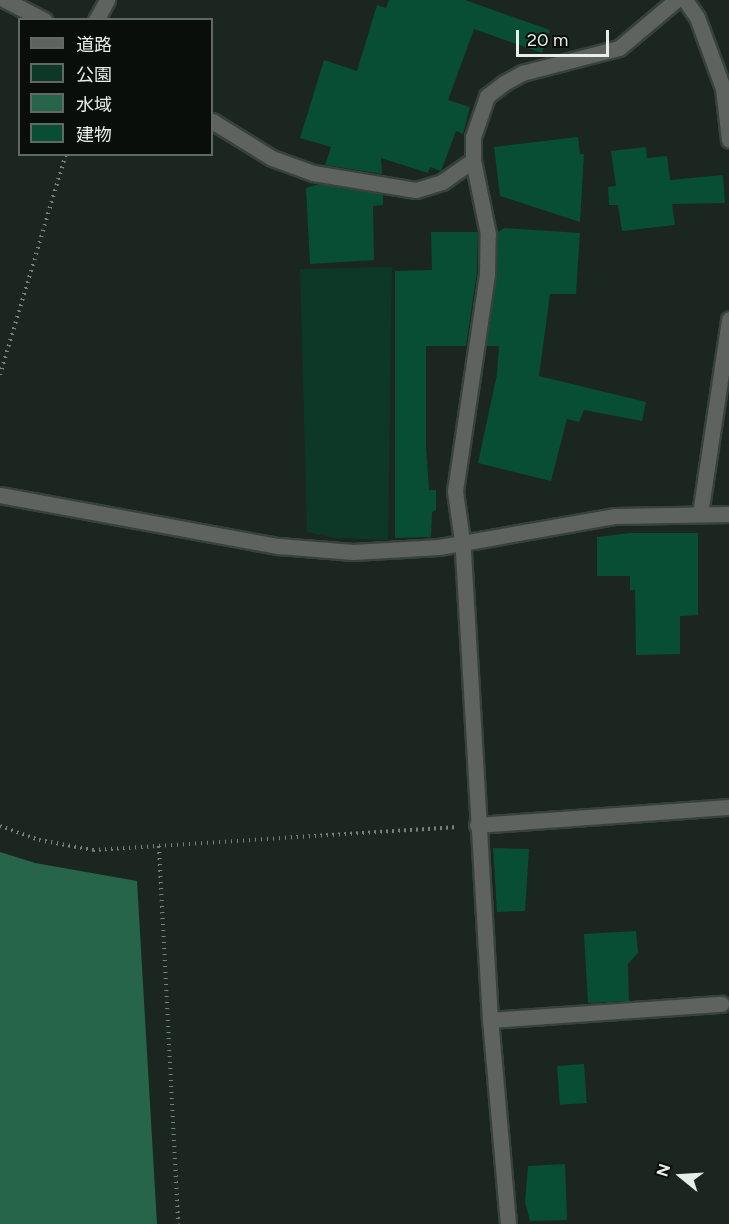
<!DOCTYPE html>
<html>
<head>
<meta charset="utf-8">
<style>
	body { margin:0 }
	#map { position:relative; width:729px; height:1224px; overflow:hidden; background:#1b2620; font-family:Figtree,"Noto Sans JP",sans-serif }
	div>[style] { position:absolute }
	.green>* { inset:0; background:#0d3827 }
	.water>* { inset:0; background:#27654b }
	.building>* { inset:0; background:#074e35; transform-origin:0 0 }
	.path>* { height:4px; margin-top:-2px; transform-origin:0; background:repeating-linear-gradient(90deg,#78817c 0 1.5px,transparent 0 6px) }
	.roads { filter:drop-shadow(2px 0 #38423c) drop-shadow(-2px 0 #38423c) drop-shadow(0 2px #38423c) drop-shadow(0 -2px #38423c) }
	.minor>* { height:15px; margin:-7.5px; padding:0 7.5px; transform-origin:7.5px; border-radius:7.5px; background:#5e6360 }
	span { translate:-50% -50%; white-space:nowrap; text-align:center; line-height:1.15; -webkit-text-stroke:5px #090e0b; paint-order:stroke }
	.legend { position:absolute; left:18px; top:18px; width:195px; height:138px; box-sizing:border-box; background:#090e0b; border:2px solid #626865; margin:0; padding:8px 10px; list-style:none; font-size:18px; color:#e7eeeb }
	.legend li { display:flex; align-items:center; gap:12px; height:30px }
	.legend b { width:30px; border:2px solid #626865 }
	.north { position:absolute; left:651px; top:1146px; width:60px; height:60px; -webkit-text-stroke:4px #090e0b; paint-order:stroke; rotate:288deg; font-size:16px; font-weight:700; line-height:24px; text-align:center; color:#e7eeeb }
	.north::after { content:''; display:block; margin:auto; width:21px; height:27px; background:#e7eeeb; clip-path:polygon(50% 0,100% 100%,50% 72%,0 100%) }
	.scale { position:absolute; left:516px; top:30px; width:93px; height:27px; box-sizing:border-box; border:3px solid #e7eeeb; border-top:0; padding-left:8px; font-size:18px; line-height:21px; white-space:nowrap; color:#e7eeeb; -webkit-text-stroke:4px #090e0b; paint-order:stroke }
</style>
</head>
<body>
<div id="map">
	<div class="green">
		<div style="clip-path:polygon(392px 267px,388px 540px,334px 538px,307px 532px,300px 269px)"></div>
	</div>
	<div class="water">
		<div style="clip-path:polygon(0 852px,35px 863px,137px 881px,157px 1224px,0 1224px)"></div>
	</div>
	<div class="building">
		<div style="clip-path:polygon(389px 0,465px 0,550px 30px,542px 53px,474px 29px,448px 100px,470px 107px,463px 134px,456px 131px,441px 171px,430px 167px,428px 173px,381px 158px,382px 174px,325px 165px,331px 147px,300px 138px,324px 60px,357px 71px,377px 5px,386px 8px)"></div>
		<div style="clip-path:polygon(578px 137px,580px 154px,584px 154px,580px 222px,500px 196px,494px 147px)"></div>
		<div style="clip-path:polygon(646px 147px,647px 158px,667px 156px,670px 180px,723px 175px,725px 203px,672px 204px,675px 225px,622px 231px,618px 205px,609px 205px,608px 187px,616px 186px,611px 151px)"></div>
		<div style="clip-path:polygon(319px 184px,383px 194px,383px 205px,373px 206px,374px 260px,310px 264px,306px 188px)"></div>
		<div style="clip-path:polygon(504px 228px,580px 233px,576px 294px,550px 294px,539px 376px,646px 402px,642px 421px,584px 410px,579px 422px,567px 419px,551px 481px,478px 463px,497px 374px,499px 346px,486px 346px,498px 232px)"></div>
		<div style="clip-path:polygon(431px 232px,478px 232px,477px 272px,466px 346px,426px 346px,426px 446px,429px 490px,436px 490px,436px 510px,432px 512px,431px 537px,395px 538px,395px 271px,432px 270px)"></div>
		<div style="clip-path:polygon(630px 533px,698px 533px,698px 615px,680px 616px,680px 654px,636px 655px,635px 590px,630px 590px,630px 576px,597px 576px,597px 537px)"></div>
		<div style="clip-path:polygon(493px 848px,529px 849px,525px 911px,497px 912px)"></div>
		<div style="clip-path:polygon(636px 931px,638px 953px,628px 964px,629px 1001px,588px 1003px,584px 934px)"></div>
		<div style="left:584px;top:1064px;width:39px;height:27px;rotate:86deg"></div>
		<div style="clip-path:polygon(565px 1164px,567px 1220px,530px 1221px,525px 1202px,528px 1166px)"></div>
	</div>
	<div class="path">
		<div style="left:0;top:375px;width:231px;rotate:-73.4deg"></div>
		<div style="left:0;top:826px;width:41px;rotate:19.7deg"></div>
		<div style="left:39px;top:840px;width:55px;rotate:10.5deg"></div>
		<div style="left:93px;top:850px;width:362px;rotate:-3.6deg"></div>
		<div style="left:159px;top:846px;width:378px;rotate:87.1deg"></div>
	</div>
	<div class="roads">
		<div class="minor">
			<div style="left:5px;top:0;width:44px;rotate:27.1deg"></div>
			<div style="left:685px;top:0;width:21px;rotate:55deg"></div>
			<div style="left:697px;top:17px;width:76px;rotate:69.9deg"></div>
			<div style="left:723px;top:88px;width:52px;rotate:83.4deg"></div>
			<div style="left:96px;top:20px;width:23px;rotate:-61deg"></div>
			<div style="left:212px;top:121px;width:70px;rotate:31.7deg"></div>
			<div style="left:272px;top:158px;width:44px;rotate:20.1deg"></div>
			<div style="left:313px;top:173px;width:104px;rotate:9.4deg"></div>
			<div style="left:416px;top:190px;width:27px;rotate:-17deg"></div>
			<div style="left:442px;top:182px;width:38px;rotate:-35deg"></div>
			<div style="left:0;top:495px;width:284px;rotate:10.4deg"></div>
			<div style="left:279px;top:546px;width:74px;rotate:4.6deg"></div>
			<div style="left:353px;top:552px;width:86px;rotate:-3.3deg"></div>
			<div style="left:439px;top:547px;width:179px;rotate:-10deg"></div>
			<div style="left:615px;top:516px;width:114px;rotate:-1deg"></div>
			<div style="left:700px;top:514px;width:197px;rotate:-81.5deg"></div>
			<div style="left:477px;top:825px;width:253px;rotate:-4.1deg"></div>
			<div style="left:490px;top:1020px;width:232px;rotate:-4deg"></div>
			<div style="left:508px;top:1224px;width:205px;rotate:-95deg"></div>
			<div style="left:490px;top:1020px;width:480px;rotate:-93.3deg"></div>
			<div style="left:462px;top:541px;width:50px;rotate:-98deg"></div>
			<div style="left:455px;top:491px;width:220px;rotate:-81.6deg"></div>
			<div style="left:487px;top:273px;width:39px;rotate:-89deg"></div>
			<div style="left:488px;top:234px;width:76px;rotate:-101.5deg"></div>
			<div style="left:473px;top:160px;width:23px;rotate:-90deg"></div>
			<div style="left:473px;top:137px;width:43px;rotate:-71.1deg"></div>
			<div style="left:487px;top:96px;width:21px;rotate:-37deg"></div>
			<div style="left:504px;top:83px;width:21px;rotate:-29deg"></div>
			<div style="left:522px;top:73px;width:100px;rotate:-14.5deg"></div>
			<div style="left:619px;top:48px;width:75px;rotate:-40.1deg"></div>
		</div>
	</div>
	<ul class="legend">
	<li><b style="height:8px;background:#5e6360"></b>道路</li>
	<li><b style="height:16px;background:#0d3827"></b>公園</li>
	<li><b style="height:16px;background:#27654b"></b>水域</li>
	<li><b style="height:16px;background:#074e35"></b>建物</li>
	</ul>
	<div class="north">N</div>
	<div class="scale">20 m</div>
</div>
</body>
</html>
